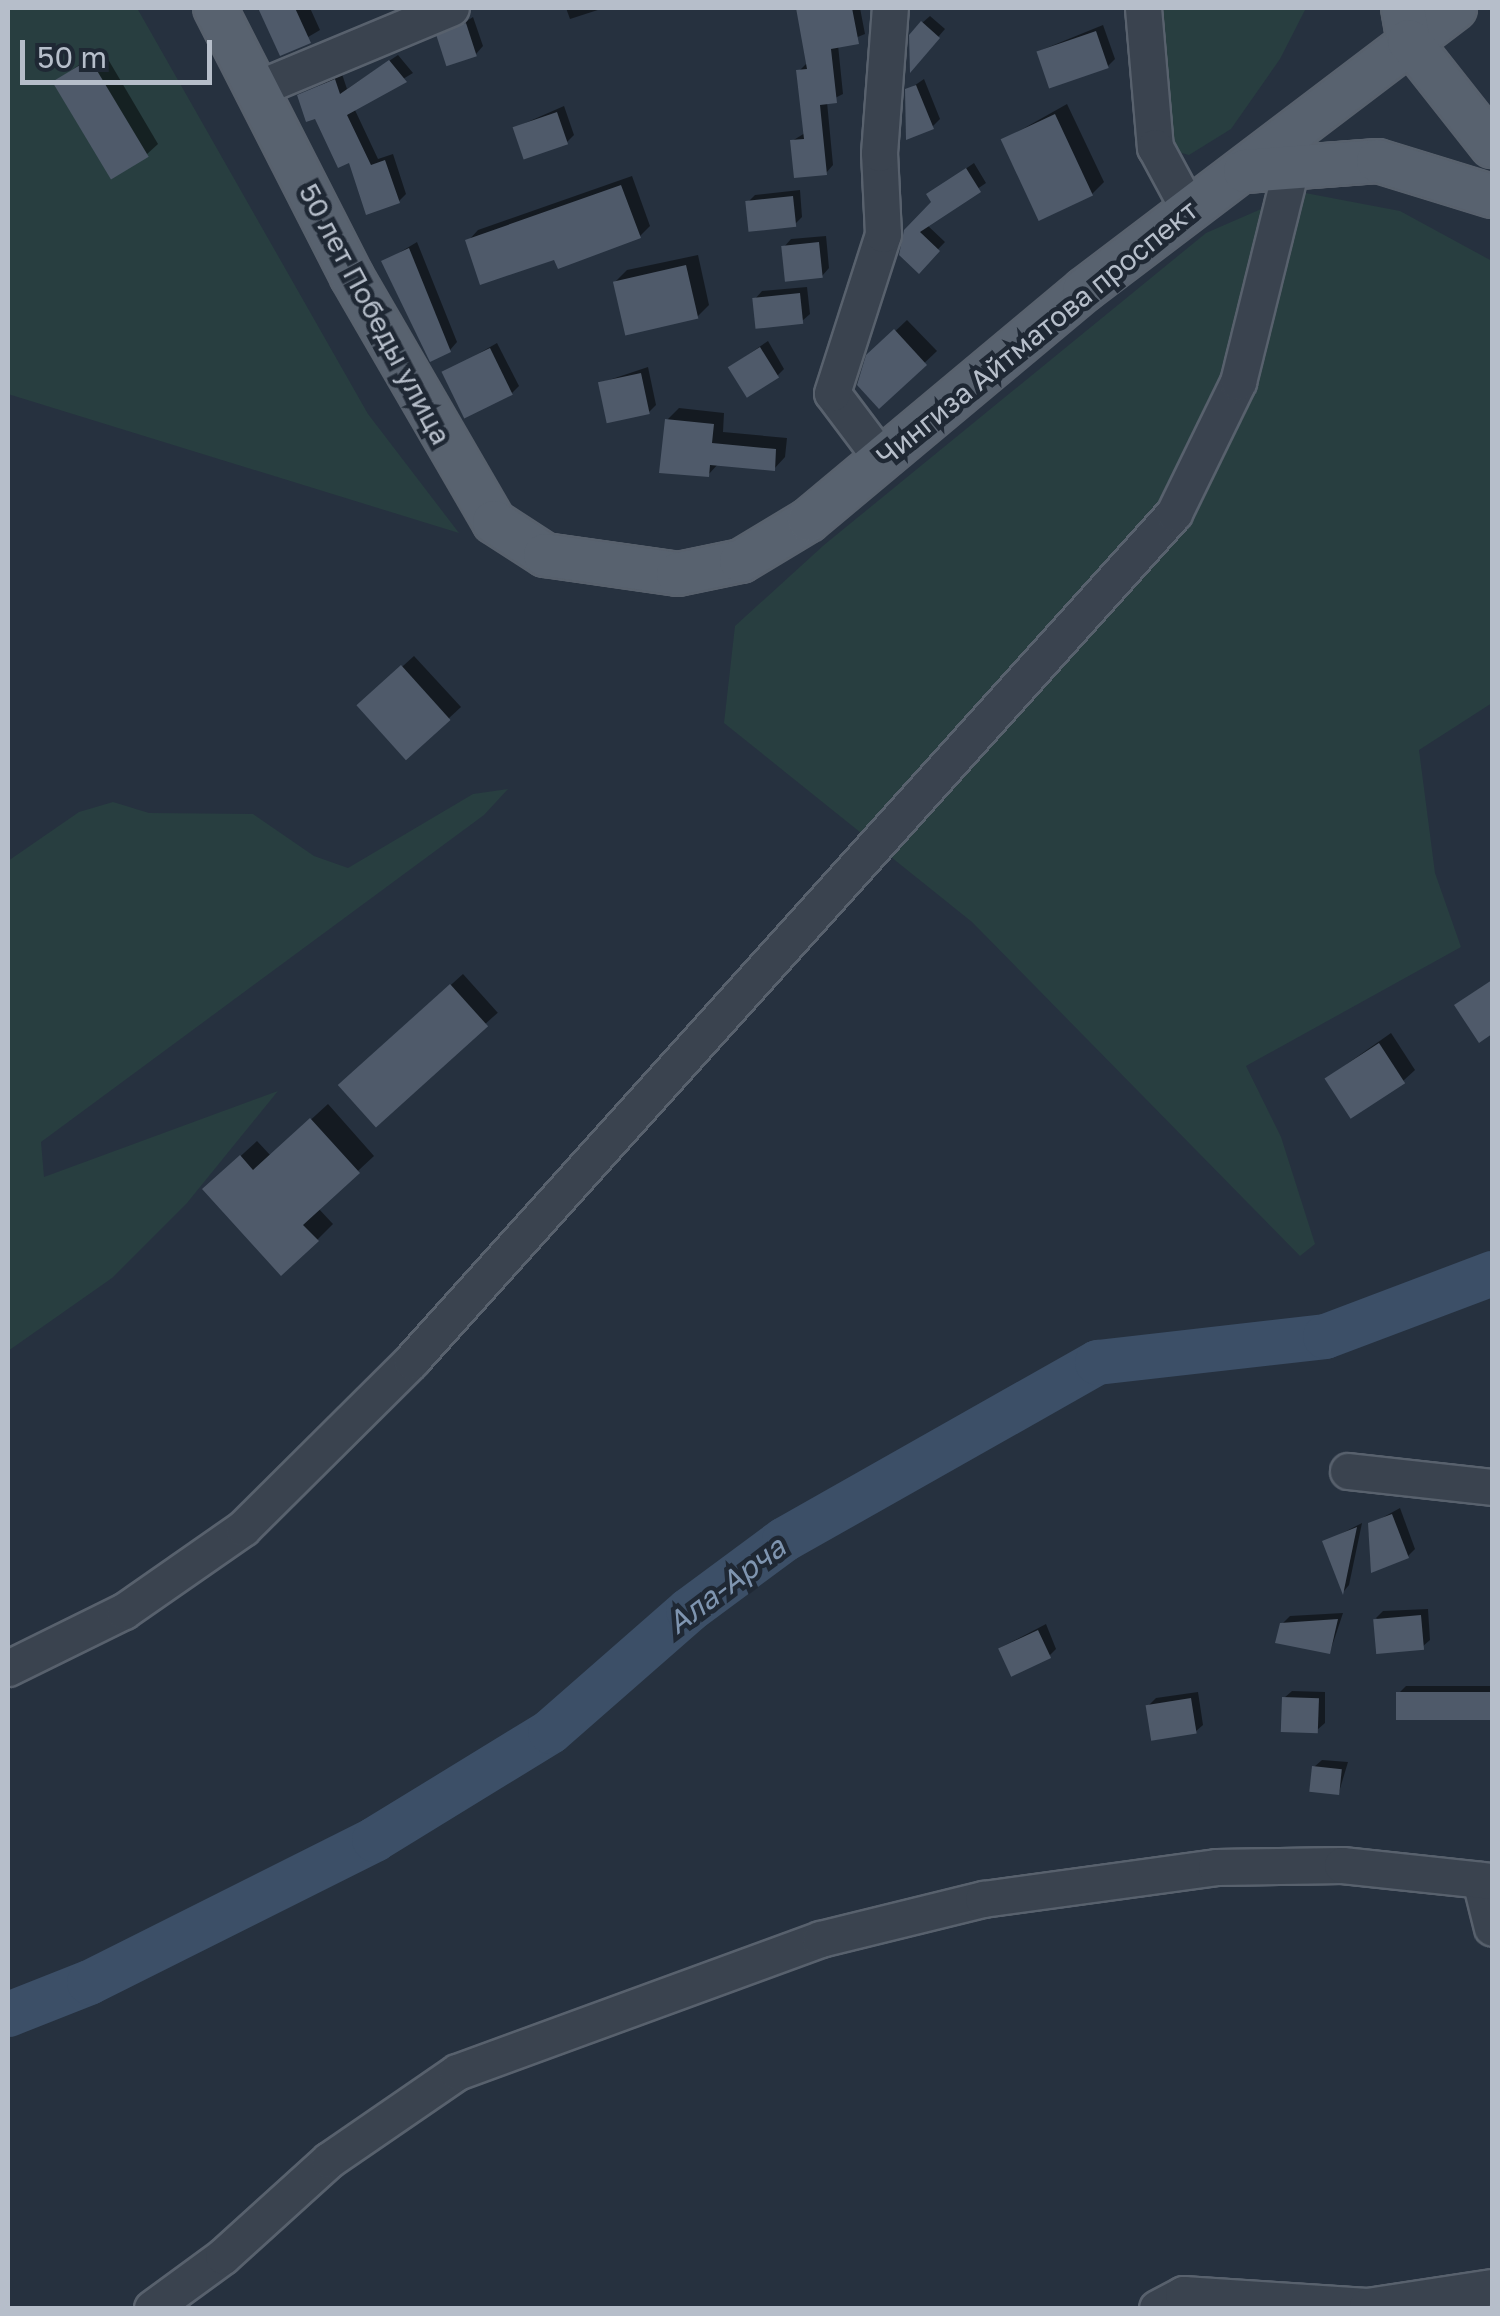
<!DOCTYPE html>
<html>
<head>
<meta charset="utf-8">
<style>
	body { margin:0 }
	#map { position:relative; width:1500px; height:2316px; overflow:hidden; background:#26313f; font-family:"Golos Text",sans-serif }
	div>[style] { position:absolute }
	.green>* { inset:0; background:#283e40 }
	.shadow>* { inset:0; background:#0007; transform-origin:0 0 }
	.river>* { height:45px; margin:-22.5px; padding:0 22.5px; transform-origin:22.5px; border-radius:22.5px; background:#3c4f67 }
	.building>* { inset:0; background:#4f5a6a; transform-origin:0 0 }
	.roads { filter:drop-shadow(2px 0 #58616d) drop-shadow(-2px 0 #58616d) drop-shadow(0 2px #58616d) drop-shadow(0 -2px #58616d) }
	.minor>* { height:35px; margin:-17.5px; padding:0 17.5px; transform-origin:17.5px; border-radius:17.5px; background:#3a434f }
	.major>* { height:42px; margin:-21px; padding:0 21px; transform-origin:21px; border-radius:21px; background:#58626f }
	span { translate:-50% -50%; white-space:nowrap; text-align:center; line-height:1.15; -webkit-text-stroke:9px #1f2834; paint-order:stroke }
	.street-label { font-size:28px; color:#b6beca }
	.water-label { font-size:30px; color:#7f95b0; font-style:italic }
	.frame { position:absolute; inset:0; border:10px solid #b6beca; pointer-events:none }
	.scale { position:absolute; left:20px; top:40px; width:192px; height:45px; box-sizing:border-box; border:5px solid #b6beca; border-top:0; padding-left:12px; font-size:30px; line-height:35px; white-space:nowrap; color:#b6beca; -webkit-text-stroke:8px #1f2834; paint-order:stroke }
</style>
</head>
<body>
<div id="map">
	<div class="green">
		<div style="clip-path:polygon(8px 8px,137px 8px,368px 414px,459px 533px,8px 394px)"></div>
		<div style="clip-path:polygon(1156px 8px,1306px 8px,1280px 59px,1231px 129px,1189px 155px,1170px 150px)"></div>
		<div style="clip-path:polygon(1300px 192px,1400px 211px,1492px 261px,1492px 703px,1419px 750px,1435px 873px,1461px 947px,1246px 1066px,1281px 1137px,1315px 1244px,1300px 1256px,972px 922px,724px 723px,735px 626px,824px 545px,1206px 233px)"></div>
		<div style="clip-path:polygon(508px 789px,484px 815px,41px 1142px,44px 1177px,278px 1091px,187px 1203px,112px 1278px,8px 1351px,8px 861px,79px 812px,113px 802px,149px 813px,253px 814px,314px 856px,348px 868px,473px 794px)"></div>
	</div>
	<div class="shadow">
		<div style="clip-path:polygon(261px 8px,310px 8px,320px 30px,281px 53px)"></div>
		<div style="clip-path:polygon(566px 8px,604px 8px,570px 19px)"></div>
		<div style="clip-path:polygon(799px 8px,860px 8px,865px 34px,838px 45px,843px 94px,827px 102px,833px 165px,826px 173px,792px 141px,805px 133px,799px 71px,808px 62px)"></div>
		<div style="clip-path:polygon(930px 16px,945px 29px,912px 67px,922px 23px)"></div>
		<div style="clip-path:polygon(473px 17px,483px 46px,476px 54px,440px 38px)"></div>
		<div style="clip-path:polygon(1103px 25px,1115px 59px,1108px 66px,1039px 51px)"></div>
		<div style="clip-path:polygon(102px 49px,158px 144px,146px 155px,56px 81px)"></div>
		<div style="clip-path:polygon(398px 55px,413px 73px,354px 108px,378px 159px,393px 154px,406px 194px,399px 201px,350px 160px,300px 96px,342px 74px,347px 89px)"></div>
		<div style="clip-path:polygon(924px 79px,940px 119px,932px 127px,908px 90px)"></div>
		<div style="clip-path:polygon(1067px 104px,1104px 182px,1092px 194px,1003px 140px)"></div>
		<div style="clip-path:polygon(564px 106px,574px 135px,567px 142px,514px 128px)"></div>
		<div style="clip-path:polygon(974px 163px,986px 183px,926px 224px,945px 242px,918px 270px,901px 254px,935px 202px,929px 194px)"></div>
		<div style="clip-path:polygon(632px 176px,650px 226px,640px 236px,556px 257px,468px 241px,478px 230px)"></div>
		<div style="clip-path:polygon(800px 190px,802px 217px,795px 224px,748px 202px,755px 195px)"></div>
		<div style="clip-path:polygon(826px 236px,829px 268px,822px 276px,784px 247px,791px 239px)"></div>
		<div style="clip-path:polygon(417px 242px,457px 342px,450px 350px,384px 262px)"></div>
		<div style="clip-path:polygon(698px 255px,709px 305px,697px 317px,615px 282px,627px 270px)"></div>
		<div style="clip-path:polygon(807px 287px,810px 314px,802px 321px,755px 299px,762px 291px)"></div>
		<div style="clip-path:polygon(907px 320px,937px 351px,879px 406px,869px 356px)"></div>
		<div style="clip-path:polygon(768px 341px,784px 369px,777px 376px,730px 367px)"></div>
		<div style="clip-path:polygon(497px 343px,519px 386px,512px 393px,445px 373px)"></div>
		<div style="clip-path:polygon(648px 367px,656px 405px,649px 412px,600px 383px)"></div>
		<div style="clip-path:polygon(679px 408px,724px 413px,723px 432px,787px 438px,785px 457px,774px 469px,719px 463px,708px 475px,667px 420px)"></div>
		<div style="clip-path:polygon(414px 656px,461px 707px,407px 757px,372px 694px)"></div>
		<div style="left:463px;top:974px;width:52px;height:149px;rotate:48deg"></div>
		<div style="clip-path:polygon(1391px 1033px,1415px 1070px,1403px 1081px,1327px 1078px)"></div>
		<div style="clip-path:polygon(328px 1104px,374px 1156px,318px 1208px,333px 1224px,317px 1240px,221px 1174px,257px 1141px,271px 1156px)"></div>
		<div style="clip-path:polygon(1400px 1508px,1415px 1549px,1408px 1556px,1371px 1524px)"></div>
		<div style="clip-path:polygon(1362px 1523px,1349px 1585px,1344px 1591px,1325px 1542px)"></div>
		<div style="clip-path:polygon(1428px 1609px,1430px 1640px,1422px 1647px,1376px 1618px,1383px 1611px)"></div>
		<div style="clip-path:polygon(1343px 1613px,1330px 1652px,1282px 1624px,1290px 1616px)"></div>
		<div style="clip-path:polygon(1046px 1624px,1056px 1649px,1049px 1656px,1000px 1648px)"></div>
		<div style="clip-path:polygon(1406px 1686px,1492px 1686px,1492px 1717px,1398px 1718px,1398px 1694px)"></div>
		<div style="clip-path:polygon(1292px 1691px,1325px 1692px,1325px 1723px,1317px 1730px,1284px 1698px)"></div>
		<div style="clip-path:polygon(1198px 1692px,1203px 1725px,1195px 1732px,1148px 1706px,1156px 1698px)"></div>
		<div style="clip-path:polygon(1322px 1760px,1348px 1762px,1339px 1792px,1314px 1767px)"></div>
	</div>
	<div class="river">
		<div style="left:8px;top:2014px;width:87px;rotate:-21.6deg"></div>
		<div style="left:89px;top:1982px;width:319px;rotate:-26.6deg"></div>
		<div style="left:374px;top:1839px;width:206px;rotate:-31.5deg"></div>
		<div style="left:550px;top:1731px;width:184px;rotate:-41.2deg"></div>
		<div style="left:688px;top:1610px;width:119px;rotate:-36.5deg"></div>
		<div style="left:784px;top:1539px;width:360px;rotate:-29.5deg"></div>
		<div style="left:1097px;top:1362px;width:229px;rotate:-6.5deg"></div>
		<div style="left:1325px;top:1336px;width:178px;rotate:-20.7deg"></div>
	</div>
	<div class="building">
		<div style="clip-path:polygon(258px 8px,295px 8px,311px 43px,280px 56px)"></div>
		<div style="clip-path:polygon(796px 8px,852px 8px,859px 44px,831px 49px,837px 103px,820px 105px,827px 175px,794px 178px,790px 140px,804px 139px,796px 70px,807px 69px)"></div>
		<div style="clip-path:polygon(921px 21px,940px 38px,910px 73px,909px 35px)"></div>
		<div style="left:466px;top:23px;width:35px;height:32px;rotate:72deg"></div>
		<div style="left:1096px;top:31px;width:39px;height:63px;rotate:71deg"></div>
		<div style="left:90px;top:59px;width:114px;height:44px;rotate:59deg"></div>
		<div style="clip-path:polygon(389px 60px,407px 82px,347px 115px,371px 165px,385px 160px,400px 203px,366px 215px,349px 163px,338px 168px,315px 119px,306px 122px,297px 95px,335px 79px,340px 94px)"></div>
		<div style="clip-path:polygon(916px 85px,934px 129px,906px 140px,905px 89px)"></div>
		<div style="left:557px;top:112px;width:34px;height:47px;rotate:71deg"></div>
		<div style="left:1055px;top:114px;width:90px;height:60px;rotate:65deg"></div>
		<div style="clip-path:polygon(966px 168px,981px 192px,920px 232px,940px 251px,919px 274px,899px 255px,904px 230px,931px 202px,926px 194px)"></div>
		<div style="clip-path:polygon(621px 185px,641px 238px,558px 269px,554px 260px,480px 285px,465px 240px)"></div>
		<div style="left:793px;top:196px;width:31px;height:48px;rotate:84deg"></div>
		<div style="left:819px;top:242px;width:36px;height:38px;rotate:84deg"></div>
		<div style="clip-path:polygon(409px 248px,451px 352px,430px 362px,381px 261px)"></div>
		<div style="left:686px;top:265px;width:55px;height:75px;rotate:77deg"></div>
		<div style="left:800px;top:293px;width:31px;height:48px;rotate:84deg"></div>
		<div style="clip-path:polygon(894px 329px,927px 365px,879px 409px,857px 385px,866px 355px)"></div>
		<div style="left:760px;top:347px;width:36px;height:38px;rotate:58deg"></div>
		<div style="left:490px;top:348px;width:52px;height:54px;rotate:64deg"></div>
		<div style="left:641px;top:373px;width:42px;height:44px;rotate:78deg"></div>
		<div style="clip-path:polygon(665px 419px,714px 424px,712px 443px,776px 449px,775px 471px,710px 465px,709px 477px,659px 473px)"></div>
		<div style="left:401px;top:665px;width:74px;height:60px;rotate:48deg"></div>
		<div style="clip-path:polygon(1492px 980px,1492px 1034px,1479px 1043px,1454px 1005px)"></div>
		<div style="left:450px;top:984px;width:57px;height:151px;rotate:48deg"></div>
		<div style="left:1379px;top:1043px;width:48px;height:65px;rotate:57deg"></div>
		<div style="clip-path:polygon(310px 1118px,360px 1173px,303px 1225px,319px 1241px,281px 1276px,202px 1189px,240px 1155px,253px 1170px)"></div>
		<div style="clip-path:polygon(1392px 1514px,1409px 1558px,1371px 1573px,1368px 1523px)"></div>
		<div style="clip-path:polygon(1357px 1527px,1343px 1595px,1322px 1541px)"></div>
		<div style="left:1421px;top:1615px;width:35px;height:48px;rotate:85deg"></div>
		<div style="clip-path:polygon(1338px 1619px,1330px 1654px,1275px 1643px,1280px 1623px)"></div>
		<div style="left:1038px;top:1630px;width:31px;height:44px;rotate:65deg"></div>
		<div style="left:1492px;top:1692px;width:28px;height:96px;rotate:90deg"></div>
		<div style="left:1282px;top:1697px;width:37px;height:35px;rotate:2deg"></div>
		<div style="left:1191px;top:1698px;width:36px;height:46px;rotate:81deg"></div>
		<div style="left:1312px;top:1766px;width:30px;height:26px;rotate:6deg"></div>
	</div>
	<div class="roads">
		<div class="minor">
			<div style="left:1143px;top:8px;width:140px;rotate:85.1deg"></div>
			<div style="left:1155px;top:147px;width:72px;rotate:61.6deg"></div>
			<div style="left:256px;top:89px;width:211px;rotate:-22.6deg"></div>
			<div style="left:881px;top:458px;width:81px;rotate:-127deg"></div>
			<div style="left:832px;top:393px;width:167px;rotate:-72.2deg"></div>
			<div style="left:883px;top:234px;width:81px;rotate:-92.8deg"></div>
			<div style="left:879px;top:153px;width:145px;rotate:-85.7deg"></div>
			<div style="left:1348px;top:1471px;width:145px;rotate:6.3deg"></div>
			<div style="left:8px;top:1668px;width:129px;rotate:-26.2deg"></div>
			<div style="left:124px;top:1611px;width:145px;rotate:-34.9deg"></div>
			<div style="left:243px;top:1528px;width:237px;rotate:-44.8deg"></div>
			<div style="left:411px;top:1361px;width:1141px;rotate:-48.02deg"></div>
			<div style="left:1174px;top:513px;width:146px;rotate:-64deg"></div>
			<div style="left:1238px;top:382px;width:225px;rotate:-76.1deg"></div>
			<div style="left:1480px;top:1880px;width:49px;rotate:76deg"></div>
			<div style="left:152px;top:2308px;width:88px;rotate:-36.2deg"></div>
			<div style="left:223px;top:2256px;width:143px;rotate:-42.2deg"></div>
			<div style="left:329px;top:2160px;width:155px;rotate:-34.5deg"></div>
			<div style="left:457px;top:2072px;width:387px;rotate:-20.1deg"></div>
			<div style="left:820px;top:1939px;width:168px;rotate:-13.8deg"></div>
			<div style="left:983px;top:1899px;width:235px;rotate:-7.8deg"></div>
			<div style="left:1216px;top:1867px;width:126px;rotate:-0.9deg"></div>
			<div style="left:1342px;top:1865px;width:151px;rotate:6.1deg"></div>
			<div style="left:1157px;top:2308px;width:30px;rotate:-28deg"></div>
			<div style="left:1183px;top:2294px;width:184px;rotate:3.7deg"></div>
			<div style="left:1367px;top:2306px;width:126px;rotate:-8.6deg"></div>
		</div>
		<div class="major">
			<div style="left:215px;top:8px;width:302px;rotate:63deg"></div>
			<div style="left:352px;top:277px;width:283px;rotate:59.9deg"></div>
			<div style="left:494px;top:522px;width:61px;rotate:32.9deg"></div>
			<div style="left:545px;top:555px;width:134px;rotate:8.1deg"></div>
			<div style="left:678px;top:574px;width:64px;rotate:-11.7deg"></div>
			<div style="left:741px;top:561px;width:79px;rotate:-31.1deg"></div>
			<div style="left:809px;top:520px;width:359px;rotate:-39.9deg"></div>
			<div style="left:1084px;top:290px;width:466px;rotate:-37.2deg"></div>
			<div style="left:1403px;top:8px;width:34px;rotate:80deg"></div>
			<div style="left:1409px;top:41px;width:134px;rotate:51.7deg"></div>
			<div style="left:1245px;top:171px;width:133px;rotate:-4.3deg"></div>
			<div style="left:1378px;top:161px;width:119px;rotate:17.1deg"></div>
		</div>
	</div>
	<div class="street-label">
		<span style="left:375px;top:314px;rotate:62deg">50 лет Победы улица</span>
		<span style="left:1037px;top:333px;rotate:-39deg">Чингиза Айтматова проспект</span>
	</div>
	<div class="water-label">
		<span style="left:726px;top:1585px;rotate:-37deg">Ала-Арча</span>
	</div>
	<div class="frame"></div>
	<div class="scale">50 m</div>
</div>
</body>
</html>
